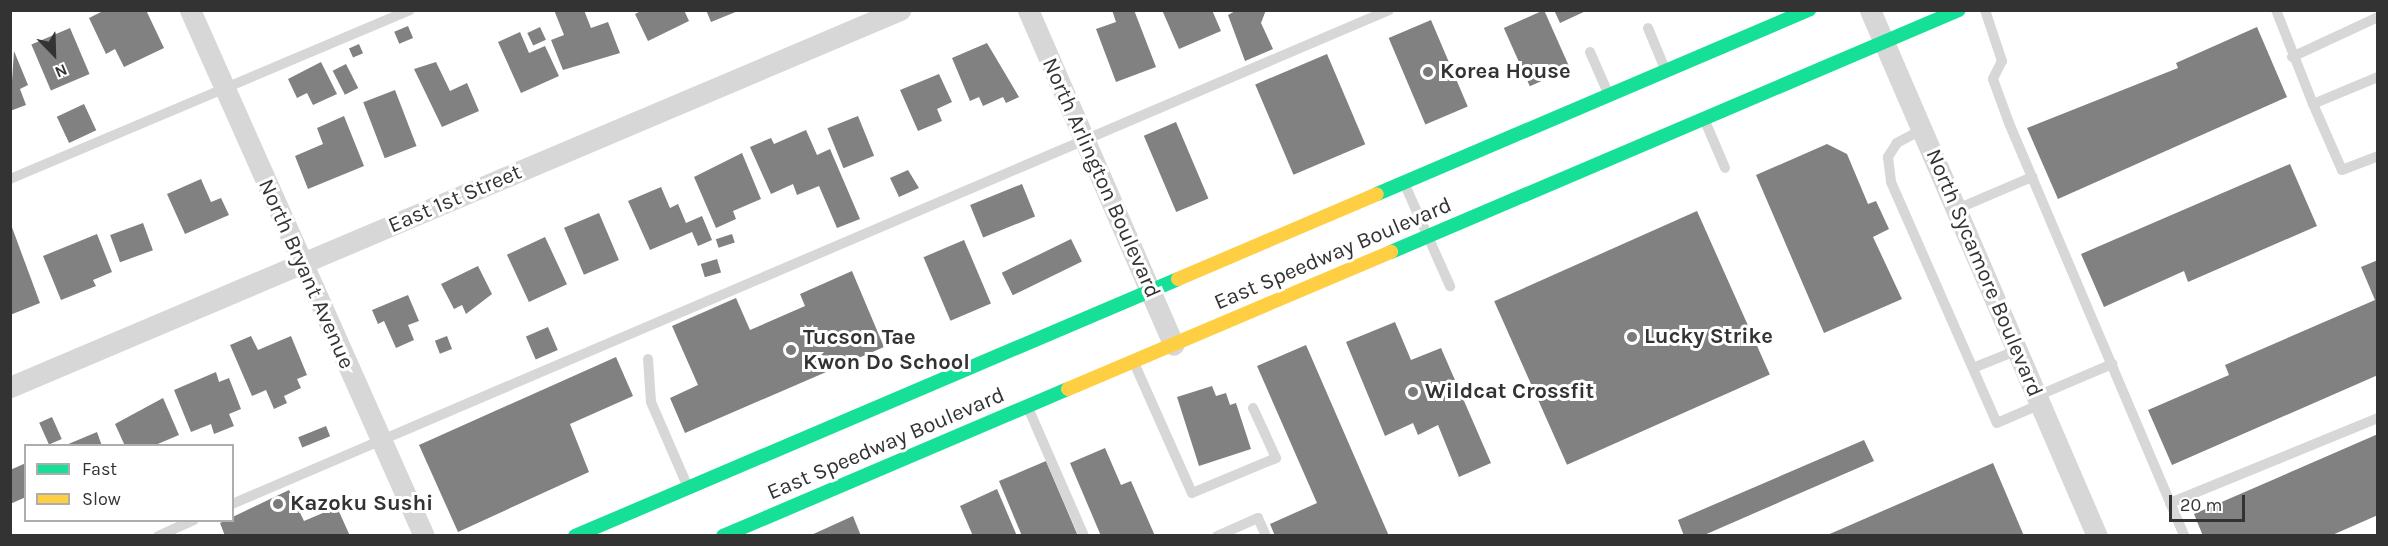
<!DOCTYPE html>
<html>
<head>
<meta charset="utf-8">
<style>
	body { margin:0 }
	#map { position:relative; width:2388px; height:546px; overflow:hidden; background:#fff; font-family:Karla,sans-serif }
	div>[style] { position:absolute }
	.building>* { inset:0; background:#818181; transform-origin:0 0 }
	.lane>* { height:10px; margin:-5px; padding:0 5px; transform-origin:5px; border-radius:5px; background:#d7d7d7 }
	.street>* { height:21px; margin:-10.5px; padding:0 10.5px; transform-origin:10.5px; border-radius:10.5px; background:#d7d7d7 }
	.fast>* { height:14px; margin:-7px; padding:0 7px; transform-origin:7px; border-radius:7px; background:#16e098 }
	.slow>* { height:14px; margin:-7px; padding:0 7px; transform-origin:7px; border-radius:7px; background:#ffcf43 }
	.dots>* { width:16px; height:16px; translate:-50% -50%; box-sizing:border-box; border:3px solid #fff; border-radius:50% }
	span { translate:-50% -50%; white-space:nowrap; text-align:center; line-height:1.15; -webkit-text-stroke:6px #fff; paint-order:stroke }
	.poi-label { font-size:22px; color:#333; font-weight:700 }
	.left { translate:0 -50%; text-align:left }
	.street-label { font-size:22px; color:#333 }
	.frame { position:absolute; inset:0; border:12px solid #333; pointer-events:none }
	.legend { position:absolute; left:24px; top:444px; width:210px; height:78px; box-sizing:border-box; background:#fff; border:2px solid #adadad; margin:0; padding:8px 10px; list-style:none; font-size:18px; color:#333 }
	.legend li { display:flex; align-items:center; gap:12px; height:30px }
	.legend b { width:30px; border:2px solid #adadad }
	.north { position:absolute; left:24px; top:24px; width:60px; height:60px; -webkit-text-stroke:4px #fff; paint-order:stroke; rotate:157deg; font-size:16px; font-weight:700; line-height:24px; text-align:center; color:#333 }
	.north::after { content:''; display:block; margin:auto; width:21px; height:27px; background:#333; clip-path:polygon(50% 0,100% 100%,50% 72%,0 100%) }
	.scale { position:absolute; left:2169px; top:495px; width:76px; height:27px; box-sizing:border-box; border:3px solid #333; border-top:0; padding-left:8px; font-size:18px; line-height:21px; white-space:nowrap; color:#333; -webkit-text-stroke:4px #fff; paint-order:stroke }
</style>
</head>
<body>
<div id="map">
	<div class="building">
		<div style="clip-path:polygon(105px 10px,146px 10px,164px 48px,124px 67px,115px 49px,106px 54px,89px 18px)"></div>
		<div style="clip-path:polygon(554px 10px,584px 10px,591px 28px,608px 22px,620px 53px,563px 70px,551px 40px,564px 35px)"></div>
		<div style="clip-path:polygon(643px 10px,684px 10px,689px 21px,648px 41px,635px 14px)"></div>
		<div style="clip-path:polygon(706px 10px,738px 10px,738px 11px,711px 22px)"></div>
		<div style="clip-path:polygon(1112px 10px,1134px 10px,1156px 67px,1116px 82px,1096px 29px,1116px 22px)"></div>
		<div style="clip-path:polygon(1162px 10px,1212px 10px,1221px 31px,1179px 49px)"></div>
		<div style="clip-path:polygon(1237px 10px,1266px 10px,1261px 23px,1273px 49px,1245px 61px,1228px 15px)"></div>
		<div style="left:1544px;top:10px;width:64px;height:44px;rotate:66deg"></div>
		<div style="clip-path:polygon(1554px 10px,1588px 10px,1560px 23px)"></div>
		<div style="left:1431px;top:20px;width:94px;height:46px;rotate:67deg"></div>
		<div style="left:408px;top:26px;width:13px;height:15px;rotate:67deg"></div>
		<div style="left:540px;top:27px;width:14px;height:14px;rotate:65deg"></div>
		<div style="clip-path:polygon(2257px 27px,2287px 97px,2058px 199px,2027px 128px,2178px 68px,2176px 63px)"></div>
		<div style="left:70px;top:28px;width:50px;height:42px;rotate:67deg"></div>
		<div style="clip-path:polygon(520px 32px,529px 53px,545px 46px,559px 76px,521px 93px,498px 42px)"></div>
		<div style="clip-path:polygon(987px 43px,1019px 97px,1006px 103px,1003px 97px,983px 106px,979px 97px,970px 101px,952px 58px)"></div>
		<div style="left:359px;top:44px;width:10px;height:11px;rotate:66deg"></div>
		<div style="clip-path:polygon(14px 51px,28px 85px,20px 89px,26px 105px,10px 111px)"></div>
		<div style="left:1327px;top:54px;width:98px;height:78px;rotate:67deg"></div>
		<div style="clip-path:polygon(321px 62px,337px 94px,313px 105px,307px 93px,297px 98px,288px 79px)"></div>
		<div style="clip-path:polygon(436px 62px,450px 91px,467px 83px,479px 111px,442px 127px,414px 69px)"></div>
		<div style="left:346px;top:64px;width:27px;height:15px;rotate:63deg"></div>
		<div style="clip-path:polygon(939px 74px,952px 102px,937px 109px,942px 121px,918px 131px,900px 90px)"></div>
		<div style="left:395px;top:90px;width:60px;height:34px;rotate:69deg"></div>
		<div style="left:84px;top:104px;width:29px;height:30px;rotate:65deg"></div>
		<div style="clip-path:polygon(344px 116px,364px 166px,308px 189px,295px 156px,323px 144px,317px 128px)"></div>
		<div style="left:858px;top:116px;width:43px;height:33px;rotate:68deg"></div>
		<div style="left:1176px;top:122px;width:83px;height:35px;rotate:67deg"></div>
		<div style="clip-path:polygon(806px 130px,817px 155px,830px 149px,860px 219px,837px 228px,819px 186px,797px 195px,793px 184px,771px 194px,750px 147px,771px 138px,774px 144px)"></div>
		<div style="clip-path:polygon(1827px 144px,1847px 154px,1868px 204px,1876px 201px,1889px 229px,1873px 237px,1902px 299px,1824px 333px,1756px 175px)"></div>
		<div style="clip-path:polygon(742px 153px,761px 199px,733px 211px,736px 219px,716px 228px,694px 177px)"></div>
		<div style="clip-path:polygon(2290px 164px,2317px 226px,2188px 282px,2184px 271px,2104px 307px,2081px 254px)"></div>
		<div style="clip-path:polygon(908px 170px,919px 188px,899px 197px,890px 178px)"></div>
		<div style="clip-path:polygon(201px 179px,211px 202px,221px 198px,229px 215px,185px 234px,167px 194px)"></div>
		<div style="left:1022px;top:184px;width:35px;height:56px;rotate:68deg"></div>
		<div style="clip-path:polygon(661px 187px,670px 208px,678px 204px,686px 223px,702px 216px,712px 240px,698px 246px,692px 232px,650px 250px,628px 201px)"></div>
		<div style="left:1697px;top:211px;width:179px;height:222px;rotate:66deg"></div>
		<div style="left:599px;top:213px;width:51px;height:38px;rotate:67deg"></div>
		<div style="clip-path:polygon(10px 222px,40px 303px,10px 315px)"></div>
		<div style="left:143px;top:223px;width:29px;height:35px;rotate:70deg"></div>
		<div style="clip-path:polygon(97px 234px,112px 272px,93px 280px,96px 286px,61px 300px,43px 256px)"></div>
		<div style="left:732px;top:234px;width:9px;height:17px;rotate:72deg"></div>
		<div style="left:545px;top:237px;width:52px;height:42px;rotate:65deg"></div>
		<div style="left:1071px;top:239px;width:25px;height:77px;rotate:64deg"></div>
		<div style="left:964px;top:240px;width:69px;height:44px;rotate:67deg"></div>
		<div style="left:717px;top:259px;width:14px;height:17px;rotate:73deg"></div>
		<div style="clip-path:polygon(2378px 260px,2378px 375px,2172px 465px,2148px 410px,2229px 375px,2225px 365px,2375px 300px,2361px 267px)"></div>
		<div style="clip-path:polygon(478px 266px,492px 294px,466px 314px,462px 305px,454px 309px,441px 284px)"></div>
		<div style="clip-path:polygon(852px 271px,884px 347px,685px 433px,670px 398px,698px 385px,672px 326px,736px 298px,750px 330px,805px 306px,800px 294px)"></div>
		<div style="clip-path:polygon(408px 295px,419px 321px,408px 325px,414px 340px,396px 348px,384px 321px,378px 324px,372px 310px)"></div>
		<div style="clip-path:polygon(1395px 322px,1411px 360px,1441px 348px,1491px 463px,1459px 477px,1438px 425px,1418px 435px,1413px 423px,1385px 436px,1346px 342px)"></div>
		<div style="left:548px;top:327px;width:25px;height:24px;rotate:67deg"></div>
		<div style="clip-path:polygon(251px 336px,258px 350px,291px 336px,307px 375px,297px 379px,301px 388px,284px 396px,287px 403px,274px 409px,266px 390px,252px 396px,230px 345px)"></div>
		<div style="left:447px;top:336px;width:14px;height:13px;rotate:69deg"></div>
		<div style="clip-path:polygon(1306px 345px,1389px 536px,1275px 536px,1270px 524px,1317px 503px,1257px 366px)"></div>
		<div style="clip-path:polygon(616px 357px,633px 396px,570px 424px,589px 472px,458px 532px,419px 445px)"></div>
		<div style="clip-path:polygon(216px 372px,219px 382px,229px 378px,241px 409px,229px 414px,234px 426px,214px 434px,211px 424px,191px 432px,174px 390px)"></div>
		<div style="clip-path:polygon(1212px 386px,1216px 396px,1226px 393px,1230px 405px,1236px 403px,1251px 449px,1199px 466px,1177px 397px)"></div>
		<div style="clip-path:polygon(163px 398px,179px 435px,153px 446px,125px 446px,115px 424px)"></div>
		<div style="left:52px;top:417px;width:24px;height:14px;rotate:66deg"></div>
		<div style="left:326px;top:426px;width:11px;height:30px;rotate:68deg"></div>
		<div style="clip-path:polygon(97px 432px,102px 446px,66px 446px,66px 445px)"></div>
		<div style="clip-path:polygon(2378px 434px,2378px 515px,2330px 536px,2203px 536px,2194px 514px)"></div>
		<div style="clip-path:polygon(1864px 440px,1874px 461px,1702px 536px,1684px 536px,1678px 520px)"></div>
		<div style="clip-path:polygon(1105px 448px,1121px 485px,1131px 481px,1155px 536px,1101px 536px,1070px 463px)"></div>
		<div style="clip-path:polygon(1046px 461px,1078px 536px,1022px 536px,999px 481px)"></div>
		<div style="clip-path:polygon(26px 463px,26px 497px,10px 504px,10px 470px)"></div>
		<div style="clip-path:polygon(1993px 463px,2024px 536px,1825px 536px)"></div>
		<div style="clip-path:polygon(997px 489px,1017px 536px,973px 536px,960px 506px)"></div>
		<div style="clip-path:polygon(289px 490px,304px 521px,337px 507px,350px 536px,225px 536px,220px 523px)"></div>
		<div style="clip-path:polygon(853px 516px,861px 536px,809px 536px)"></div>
	</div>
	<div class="lane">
		<div style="left:1985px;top:10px;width:54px;rotate:71.6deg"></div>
		<div style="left:2002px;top:61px;width:20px;rotate:117deg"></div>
		<div style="left:1993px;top:79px;width:47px;rotate:70deg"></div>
		<div style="left:2009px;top:123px;width:449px;rotate:67deg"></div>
		<div style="left:2276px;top:10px;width:101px;rotate:68.5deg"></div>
		<div style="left:2313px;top:104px;width:70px;rotate:-22.6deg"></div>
		<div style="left:1648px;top:28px;width:44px;rotate:67.5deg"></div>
		<div style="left:1590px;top:52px;width:45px;rotate:66.3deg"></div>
		<div style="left:2292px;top:57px;width:95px;rotate:-24.9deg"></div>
		<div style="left:2313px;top:104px;width:72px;rotate:66.3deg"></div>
		<div style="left:2342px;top:170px;width:39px;rotate:-21deg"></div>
		<div style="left:1705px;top:121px;width:51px;rotate:66.9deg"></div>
		<div style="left:1923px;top:129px;width:30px;rotate:152deg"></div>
		<div style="left:1897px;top:143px;width:17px;rotate:123deg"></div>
		<div style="left:1888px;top:157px;width:25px;rotate:83deg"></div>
		<div style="left:1891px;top:182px;width:263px;rotate:66.3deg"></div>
		<div style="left:1997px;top:423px;width:48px;rotate:-23.4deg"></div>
		<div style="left:10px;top:179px;width:434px;rotate:-22.9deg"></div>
		<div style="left:1405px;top:185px;width:111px;rotate:66deg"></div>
		<div style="left:1957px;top:209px;width:82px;rotate:-23.1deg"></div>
		<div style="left:648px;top:359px;width:43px;rotate:86deg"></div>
		<div style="left:651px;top:402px;width:90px;rotate:66.6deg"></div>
		<div style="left:1135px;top:365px;width:140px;rotate:66deg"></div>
		<div style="left:1192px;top:493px;width:91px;rotate:-22.6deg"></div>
		<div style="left:1276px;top:458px;width:55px;rotate:-114.7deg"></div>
		<div style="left:1973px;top:368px;width:48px;rotate:-21.8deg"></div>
		<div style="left:2037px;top:396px;width:82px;rotate:-23.1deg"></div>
		<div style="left:1029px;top:410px;width:137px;rotate:66.4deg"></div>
		<div style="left:2170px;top:503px;width:225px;rotate:-22.2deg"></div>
		<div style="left:232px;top:504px;width:1258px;rotate:-23.12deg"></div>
		<div style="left:158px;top:536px;width:39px;rotate:-24deg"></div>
		<div style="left:1217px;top:536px;width:45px;rotate:-23.7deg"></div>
		<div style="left:1258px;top:518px;width:20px;rotate:66deg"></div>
	</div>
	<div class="street">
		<div style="left:190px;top:10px;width:576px;rotate:66.02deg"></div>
		<div style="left:1028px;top:10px;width:365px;rotate:66.5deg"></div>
		<div style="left:1870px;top:10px;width:573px;rotate:66.66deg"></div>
		<div style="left:10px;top:387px;width:967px;rotate:-22.96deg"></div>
	</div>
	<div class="fast">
		<div style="left:1377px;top:194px;width:470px;rotate:-23.1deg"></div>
		<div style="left:1391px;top:252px;width:617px;rotate:-23.08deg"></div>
		<div style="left:575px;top:536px;width:655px;rotate:-23.08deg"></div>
		<div style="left:723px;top:536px;width:375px;rotate:-23.1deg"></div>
	</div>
	<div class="slow">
		<div style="left:1178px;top:279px;width:216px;rotate:-23.1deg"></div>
		<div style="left:1068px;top:389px;width:351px;rotate:-23deg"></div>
	</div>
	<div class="dots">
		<div style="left:1428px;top:72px;background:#7a7a7a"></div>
		<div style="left:1632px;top:337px;background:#7a7a7a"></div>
		<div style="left:791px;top:350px;background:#7a7a7a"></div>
		<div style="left:1413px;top:392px;background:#7a7a7a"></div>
		<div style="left:278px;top:504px;background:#7a7a7a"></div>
	</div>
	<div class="poi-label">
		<span class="left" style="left:1440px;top:72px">Korea House</span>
		<span class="left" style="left:803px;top:350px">Tucson Tae<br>Kwon Do School</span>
		<span class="left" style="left:1644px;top:337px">Lucky Strike</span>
		<span class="left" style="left:1425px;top:392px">Wildcat Crossfit</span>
		<span class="left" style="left:290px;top:504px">Kazoku Sushi</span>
	</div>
	<div class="street-label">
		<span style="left:1101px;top:178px;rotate:66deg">North Arlington Boulevard</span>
		<span style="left:455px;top:199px;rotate:-23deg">East 1st Street</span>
		<span style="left:1333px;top:254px;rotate:-23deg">East Speedway Boulevard</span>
		<span style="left:1984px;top:273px;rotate:67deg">North Sycamore Boulevard</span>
		<span style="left:306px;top:274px;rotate:66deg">North Bryant Avenue</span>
		<span style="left:886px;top:444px;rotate:-23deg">East Speedway Boulevard</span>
	</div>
	<div class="frame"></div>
	<ul class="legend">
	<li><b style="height:8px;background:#16e098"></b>Fast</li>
	<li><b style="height:8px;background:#ffcf43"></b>Slow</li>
	</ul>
	<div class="north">N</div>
	<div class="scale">20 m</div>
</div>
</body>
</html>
